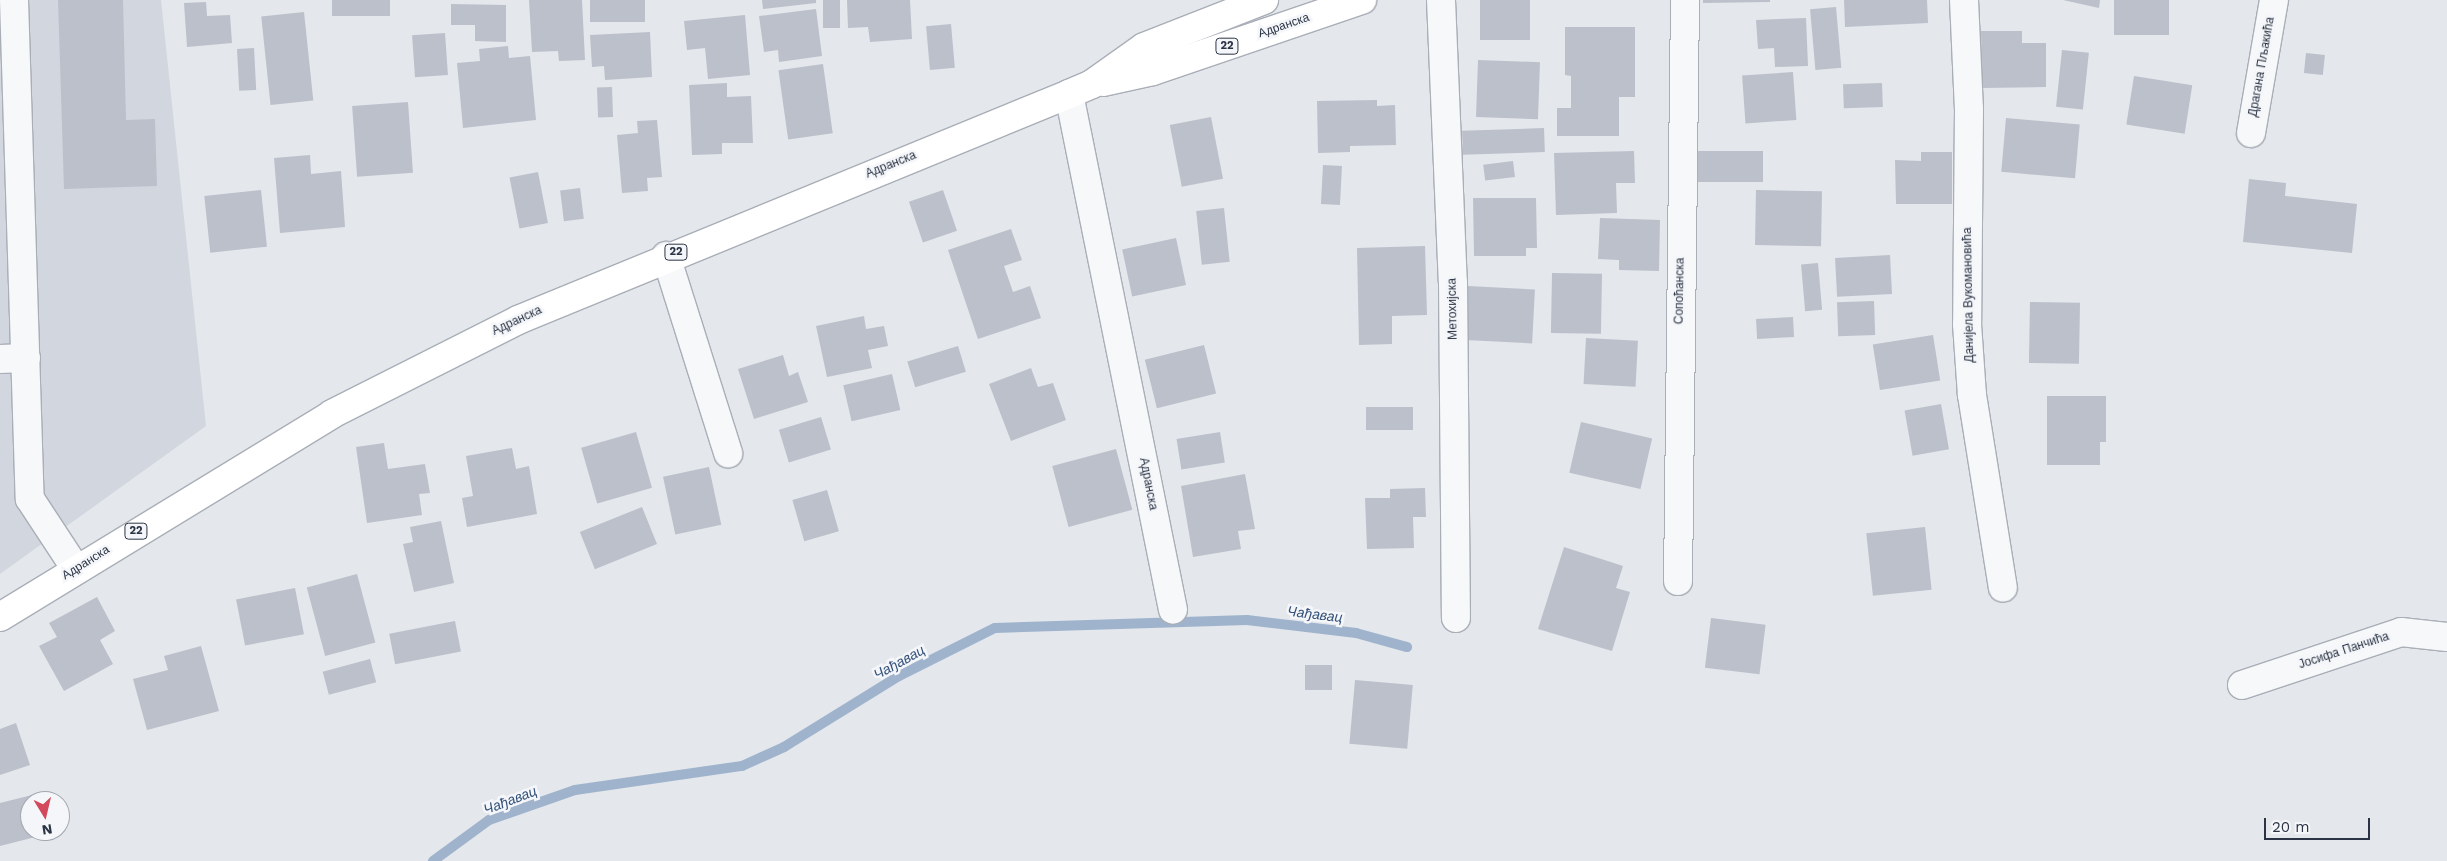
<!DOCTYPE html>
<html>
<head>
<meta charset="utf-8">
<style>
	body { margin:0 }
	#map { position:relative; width:2447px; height:861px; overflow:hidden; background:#e4e7ec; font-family:"Work Sans",sans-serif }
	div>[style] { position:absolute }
	.built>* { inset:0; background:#d2d6de }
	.stream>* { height:10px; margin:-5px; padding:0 5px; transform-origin:5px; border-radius:5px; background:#9fb4cc }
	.building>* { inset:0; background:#bbc0ca; transform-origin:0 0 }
	.roads { filter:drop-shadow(1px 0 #a9aeb7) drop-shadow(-1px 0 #a9aeb7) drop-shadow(0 1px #a9aeb7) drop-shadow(0 -1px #a9aeb7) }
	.minor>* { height:28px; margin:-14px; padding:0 14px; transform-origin:14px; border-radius:14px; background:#f7f8fa }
	.major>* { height:28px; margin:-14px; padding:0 14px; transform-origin:14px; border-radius:14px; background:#fff }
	span { translate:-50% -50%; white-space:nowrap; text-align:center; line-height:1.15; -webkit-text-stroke:5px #f4f6f9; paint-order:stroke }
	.shield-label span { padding:1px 4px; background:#f4f6f9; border:1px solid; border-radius:4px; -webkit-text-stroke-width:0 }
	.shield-label { font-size:11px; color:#2b3445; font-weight:700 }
	.street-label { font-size:12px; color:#2b3445 }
	.water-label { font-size:14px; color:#34527a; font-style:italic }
	.north { position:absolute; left:20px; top:791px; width:50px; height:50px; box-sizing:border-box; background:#f4f6f9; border:1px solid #a4a8b1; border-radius:50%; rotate:171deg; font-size:14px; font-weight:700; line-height:20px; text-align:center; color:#2b3445 }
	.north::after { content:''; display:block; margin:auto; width:18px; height:22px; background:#d1495b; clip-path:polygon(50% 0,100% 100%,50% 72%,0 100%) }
	.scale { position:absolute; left:2264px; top:818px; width:106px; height:22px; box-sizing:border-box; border:2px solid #2b3445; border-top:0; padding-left:6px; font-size:15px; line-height:18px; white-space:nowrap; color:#2b3445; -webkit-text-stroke:4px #f4f6f9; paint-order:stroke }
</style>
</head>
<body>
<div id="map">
	<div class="built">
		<div style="clip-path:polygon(0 0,161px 0,206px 426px,0 574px)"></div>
	</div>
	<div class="stream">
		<div style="left:433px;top:861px;width:69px;rotate:-36.2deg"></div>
		<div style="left:489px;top:820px;width:91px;rotate:-19.2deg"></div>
		<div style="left:575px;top:790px;width:169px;rotate:-8.2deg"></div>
		<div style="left:742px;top:766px;width:46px;rotate:-24.3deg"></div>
		<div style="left:784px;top:747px;width:135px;rotate:-31.7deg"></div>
		<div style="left:899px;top:676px;width:107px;rotate:-26.6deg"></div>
		<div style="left:995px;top:628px;width:252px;rotate:-1.8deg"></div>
		<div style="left:1247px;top:620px;width:110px;rotate:6.8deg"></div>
		<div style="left:1356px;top:633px;width:53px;rotate:15.4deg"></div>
	</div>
	<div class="building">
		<div style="clip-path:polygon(58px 0,123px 0,126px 120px,155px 119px,157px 186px,64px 189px)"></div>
		<div style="left:332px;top:0;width:58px;height:16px"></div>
		<div style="clip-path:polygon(529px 0,582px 0,585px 60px,559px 61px,558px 51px,532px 52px)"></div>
		<div style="left:590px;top:0;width:55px;height:22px"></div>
		<div style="clip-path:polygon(762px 0,816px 0,816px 3px,763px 9px)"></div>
		<div style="left:823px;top:0;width:17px;height:28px"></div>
		<div style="clip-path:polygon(847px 0,910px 0,912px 39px,870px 42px,868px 27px,848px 28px)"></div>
		<div style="left:1480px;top:0;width:50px;height:40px"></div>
		<div style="clip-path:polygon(1703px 0,1770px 0,1770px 2px,1703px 3px)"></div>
		<div style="clip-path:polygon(1844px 0,1927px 0,1928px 23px,1845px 27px)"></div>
		<div style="clip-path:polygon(2063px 0,2100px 0,2099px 8px)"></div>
		<div style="left:2114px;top:0;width:55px;height:35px"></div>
		<div style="clip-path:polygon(206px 2px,207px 16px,230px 15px,232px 43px,187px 47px,184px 3px)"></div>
		<div style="clip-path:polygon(451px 4px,506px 5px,506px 42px,475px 41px,475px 25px,451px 25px)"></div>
		<div style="left:1836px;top:7px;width:61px;height:26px;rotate:85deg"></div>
		<div style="clip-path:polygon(816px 9px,822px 56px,779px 62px,778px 50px,764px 52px,759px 16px)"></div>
		<div style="left:304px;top:12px;width:89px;height:43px;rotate:84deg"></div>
		<div style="clip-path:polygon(745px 15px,750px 75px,708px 79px,705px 48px,687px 50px,684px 21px)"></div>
		<div style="clip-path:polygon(1806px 18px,1808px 66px,1775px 67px,1774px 48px,1758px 49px,1756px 20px)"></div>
		<div style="left:951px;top:24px;width:44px;height:25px;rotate:85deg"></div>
		<div style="clip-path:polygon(1565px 27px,1635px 27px,1635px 97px,1619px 97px,1619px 136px,1557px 136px,1557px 108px,1571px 108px,1571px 76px,1565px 75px)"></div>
		<div style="clip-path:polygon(1981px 31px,2022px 31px,2022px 43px,2046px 43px,2046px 87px,1982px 88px)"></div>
		<div style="clip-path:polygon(650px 32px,652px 77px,605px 80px,604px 66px,592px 67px,590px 35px)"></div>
		<div style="left:445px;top:33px;width:42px;height:33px;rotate:86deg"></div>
		<div style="clip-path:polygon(508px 46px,509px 58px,530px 56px,536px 120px,463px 128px,457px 63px,480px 61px,479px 49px)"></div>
		<div style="left:254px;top:48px;width:42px;height:17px;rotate:87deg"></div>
		<div style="left:2062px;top:50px;width:27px;height:57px;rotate:6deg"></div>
		<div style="left:2306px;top:53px;width:19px;height:20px;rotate:6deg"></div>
		<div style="left:1478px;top:60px;width:62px;height:57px;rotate:2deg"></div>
		<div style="left:823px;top:64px;width:70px;height:45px;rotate:82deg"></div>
		<div style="left:1793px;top:72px;width:48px;height:51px;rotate:86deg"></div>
		<div style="left:2134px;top:76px;width:59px;height:49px;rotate:9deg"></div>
		<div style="clip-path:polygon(727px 83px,727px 97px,751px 96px,753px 143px,722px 143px,722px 154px,692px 155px,689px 85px)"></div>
		<div style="left:1882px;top:83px;width:24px;height:39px;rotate:88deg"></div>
		<div style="left:612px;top:87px;width:30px;height:15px;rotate:88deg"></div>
		<div style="clip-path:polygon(1377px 100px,1377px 106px,1395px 105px,1396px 145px,1350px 146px,1350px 152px,1318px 153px,1317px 101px)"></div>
		<div style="left:408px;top:102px;width:71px;height:56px;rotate:86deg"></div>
		<div style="left:1211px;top:117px;width:63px;height:42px;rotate:79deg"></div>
		<div style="left:2006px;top:118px;width:74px;height:54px;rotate:5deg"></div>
		<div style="clip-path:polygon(657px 120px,662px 177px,647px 178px,648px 191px,622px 193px,617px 135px,638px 133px,637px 121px)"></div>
		<div style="left:1544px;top:128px;width:24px;height:82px;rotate:88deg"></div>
		<div style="clip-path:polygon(1634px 151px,1635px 183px,1616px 183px,1617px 213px,1556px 215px,1554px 153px)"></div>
		<div style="left:1694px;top:151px;width:69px;height:31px"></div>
		<div style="clip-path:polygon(1921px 152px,1952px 152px,1952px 204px,1896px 204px,1895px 160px,1921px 161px)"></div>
		<div style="clip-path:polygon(310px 155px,311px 174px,341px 171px,345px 227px,280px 233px,274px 158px)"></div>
		<div style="left:1513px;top:161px;width:16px;height:30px;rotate:83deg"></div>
		<div style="left:1323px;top:165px;width:19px;height:39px;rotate:3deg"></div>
		<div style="left:538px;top:172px;width:52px;height:29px;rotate:79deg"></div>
		<div style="clip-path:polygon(2249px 179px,2286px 183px,2285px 196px,2357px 204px,2352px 253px,2243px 242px)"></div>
		<div style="left:580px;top:188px;width:31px;height:20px;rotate:83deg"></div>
		<div style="left:261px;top:190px;width:57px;height:57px;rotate:84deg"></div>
		<div style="left:943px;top:190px;width:43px;height:36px;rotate:71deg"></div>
		<div style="left:1756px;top:190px;width:66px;height:55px;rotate:1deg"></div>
		<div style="clip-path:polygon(1473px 198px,1536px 198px,1537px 248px,1526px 248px,1526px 256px,1474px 256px)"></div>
		<div style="left:1224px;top:208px;width:54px;height:28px;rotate:84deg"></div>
		<div style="clip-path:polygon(1600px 218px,1660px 220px,1659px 271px,1619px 270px,1619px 260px,1598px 259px)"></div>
		<div style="clip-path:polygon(1011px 229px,1022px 260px,1004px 266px,1013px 292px,1030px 286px,1041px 318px,978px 339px,948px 250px)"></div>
		<div style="left:1176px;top:238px;width:48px;height:55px;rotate:78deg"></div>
		<div style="clip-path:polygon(1425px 246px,1427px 315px,1392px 316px,1392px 344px,1359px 345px,1357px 248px)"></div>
		<div style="left:1890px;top:255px;width:39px;height:55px;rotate:87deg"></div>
		<div style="left:1818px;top:263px;width:47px;height:17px;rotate:85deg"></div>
		<div style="left:1552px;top:273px;width:50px;height:60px;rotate:1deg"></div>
		<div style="left:1468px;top:286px;width:67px;height:54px;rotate:3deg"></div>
		<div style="left:1874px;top:301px;width:34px;height:37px;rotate:88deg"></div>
		<div style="left:2030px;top:302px;width:50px;height:61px;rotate:1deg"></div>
		<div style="clip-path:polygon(864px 316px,866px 329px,884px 326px,888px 346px,868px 350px,872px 368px,827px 377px,816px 326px)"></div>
		<div style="left:1793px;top:317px;width:20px;height:37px;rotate:87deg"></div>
		<div style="left:1933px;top:335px;width:46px;height:61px;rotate:81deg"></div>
		<div style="left:1586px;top:338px;width:52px;height:46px;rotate:3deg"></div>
		<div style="left:1204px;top:345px;width:50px;height:61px;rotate:76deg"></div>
		<div style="left:958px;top:346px;width:27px;height:53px;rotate:73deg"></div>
		<div style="clip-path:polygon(783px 355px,789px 376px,798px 372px,808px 402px,754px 419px,738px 369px)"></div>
		<div style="clip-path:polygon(1031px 368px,1038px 387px,1053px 383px,1066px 420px,1011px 441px,989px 384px)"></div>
		<div style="left:892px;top:374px;width:37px;height:50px;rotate:77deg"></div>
		<div style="clip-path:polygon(2047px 396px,2106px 396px,2106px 442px,2100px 442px,2100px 465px,2047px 465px)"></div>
		<div style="left:1941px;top:404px;width:46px;height:37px;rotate:80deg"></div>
		<div style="left:1366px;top:407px;width:47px;height:23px"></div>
		<div style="left:821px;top:417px;width:34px;height:44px;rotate:73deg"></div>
		<div style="left:1581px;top:422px;width:73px;height:52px;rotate:13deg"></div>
		<div style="left:636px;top:432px;width:58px;height:57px;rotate:74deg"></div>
		<div style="left:1220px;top:432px;width:31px;height:44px;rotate:81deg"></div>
		<div style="clip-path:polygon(384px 443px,388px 469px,425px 464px,430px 493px,419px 494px,422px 515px,367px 523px,356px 447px)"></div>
		<div style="clip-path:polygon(512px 448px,516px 469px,529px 466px,537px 514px,467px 527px,462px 498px,473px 496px,466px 456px)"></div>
		<div style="left:1116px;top:449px;width:63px;height:66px;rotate:75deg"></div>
		<div style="left:709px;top:467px;width:59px;height:47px;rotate:78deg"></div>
		<div style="clip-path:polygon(1245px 474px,1255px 529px,1238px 531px,1241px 549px,1193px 557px,1181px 486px)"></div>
		<div style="clip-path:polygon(1425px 488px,1426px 517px,1413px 517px,1414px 548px,1367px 549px,1365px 498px,1390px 498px,1390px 489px)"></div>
		<div style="left:827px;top:490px;width:43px;height:36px;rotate:74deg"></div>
		<div style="left:642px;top:507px;width:40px;height:67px;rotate:68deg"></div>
		<div style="clip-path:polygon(441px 521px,454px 583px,414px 592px,403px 544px,413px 542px,410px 527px)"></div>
		<div style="left:1925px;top:527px;width:63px;height:59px;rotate:84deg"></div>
		<div style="clip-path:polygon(1564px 547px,1623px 566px,1616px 588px,1630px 592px,1612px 651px,1538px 629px)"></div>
		<div style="left:357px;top:574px;width:71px;height:52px;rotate:75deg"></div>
		<div style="left:295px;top:588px;width:47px;height:60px;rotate:79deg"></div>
		<div style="clip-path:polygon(97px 597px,115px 631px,100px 640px,113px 664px,64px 691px,39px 646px,57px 637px,49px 623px)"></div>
		<div style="left:1711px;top:618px;width:55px;height:50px;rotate:7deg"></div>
		<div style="left:455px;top:621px;width:31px;height:67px;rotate:79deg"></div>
		<div style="clip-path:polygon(201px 646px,219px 711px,147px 730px,133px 679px,168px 670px,164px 656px)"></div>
		<div style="left:370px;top:659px;width:24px;height:49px;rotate:75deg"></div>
		<div style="left:1332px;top:665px;width:25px;height:27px;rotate:90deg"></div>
		<div style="left:1355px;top:680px;width:58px;height:64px;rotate:5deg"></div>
		<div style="clip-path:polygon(16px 723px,30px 765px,0 775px,0 729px)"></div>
		<div style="clip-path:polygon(44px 792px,46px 801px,30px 801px,30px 831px,55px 832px,0 846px,0 803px)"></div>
	</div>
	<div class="roads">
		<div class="minor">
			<div style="left:14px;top:0;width:499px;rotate:88.2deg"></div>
			<div style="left:30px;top:499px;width:84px;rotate:56.7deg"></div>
			<div style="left:1441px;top:0;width:282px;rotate:87.6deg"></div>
			<div style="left:1453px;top:282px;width:336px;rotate:89.5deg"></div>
			<div style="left:1964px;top:0;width:109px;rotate:87.4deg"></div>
			<div style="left:1969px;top:109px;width:215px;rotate:90.5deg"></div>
			<div style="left:1967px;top:324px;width:71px;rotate:86deg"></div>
			<div style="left:1972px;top:395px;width:195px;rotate:80.9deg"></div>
			<div style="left:1069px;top:94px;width:526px;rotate:78.6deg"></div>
			<div style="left:2251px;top:133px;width:135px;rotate:-80.2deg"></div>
			<div style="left:666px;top:256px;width:207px;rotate:72.5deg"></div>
			<div style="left:0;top:359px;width:26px;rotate:-2deg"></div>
			<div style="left:1678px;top:581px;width:581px;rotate:-89.31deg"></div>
			<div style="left:2242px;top:685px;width:168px;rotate:-18.4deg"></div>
			<div style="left:2401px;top:632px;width:46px;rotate:6.2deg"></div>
		</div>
		<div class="major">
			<div style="left:1103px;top:82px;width:51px;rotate:-12.4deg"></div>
			<div style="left:1153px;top:71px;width:221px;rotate:-18.8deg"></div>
			<div style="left:0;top:617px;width:389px;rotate:-31.4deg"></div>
			<div style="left:332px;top:414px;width:208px;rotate:-26.8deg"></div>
			<div style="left:518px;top:320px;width:596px;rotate:-22.3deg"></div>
			<div style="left:1069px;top:94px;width:25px;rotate:-23deg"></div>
			<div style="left:1092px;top:84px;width:64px;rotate:-35.4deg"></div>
			<div style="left:1144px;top:47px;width:129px;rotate:-21.4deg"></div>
		</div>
	</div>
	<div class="shield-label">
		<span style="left:1227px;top:46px">22</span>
		<span style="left:676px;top:252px">22</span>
		<span style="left:136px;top:531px">22</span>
	</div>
	<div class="street-label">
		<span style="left:1284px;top:26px;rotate:-19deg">Адранска</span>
		<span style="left:2262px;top:67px;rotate:-80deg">Драгана Пљакића</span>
		<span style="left:891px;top:165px;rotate:-22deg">Адранска</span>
		<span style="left:1680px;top:291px;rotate:-89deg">Сопоћанска</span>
		<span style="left:1969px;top:295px;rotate:-91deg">Данијела Вукомановића</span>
		<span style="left:1453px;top:309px;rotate:-91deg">Метохијска</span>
		<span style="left:517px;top:321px;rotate:-25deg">Адранска</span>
		<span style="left:1148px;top:484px;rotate:79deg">Адранска</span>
		<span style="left:86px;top:563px;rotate:-32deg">Адранска</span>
		<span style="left:2344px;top:651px;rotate:-18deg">Јосифа Панчића</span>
	</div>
	<div class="water-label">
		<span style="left:1315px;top:614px;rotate:7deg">Чађавац</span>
		<span style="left:899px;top:662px;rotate:-29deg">Чађавац</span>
		<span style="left:510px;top:800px;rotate:-21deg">Чађавац</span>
	</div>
	<div class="north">N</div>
	<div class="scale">20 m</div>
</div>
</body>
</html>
